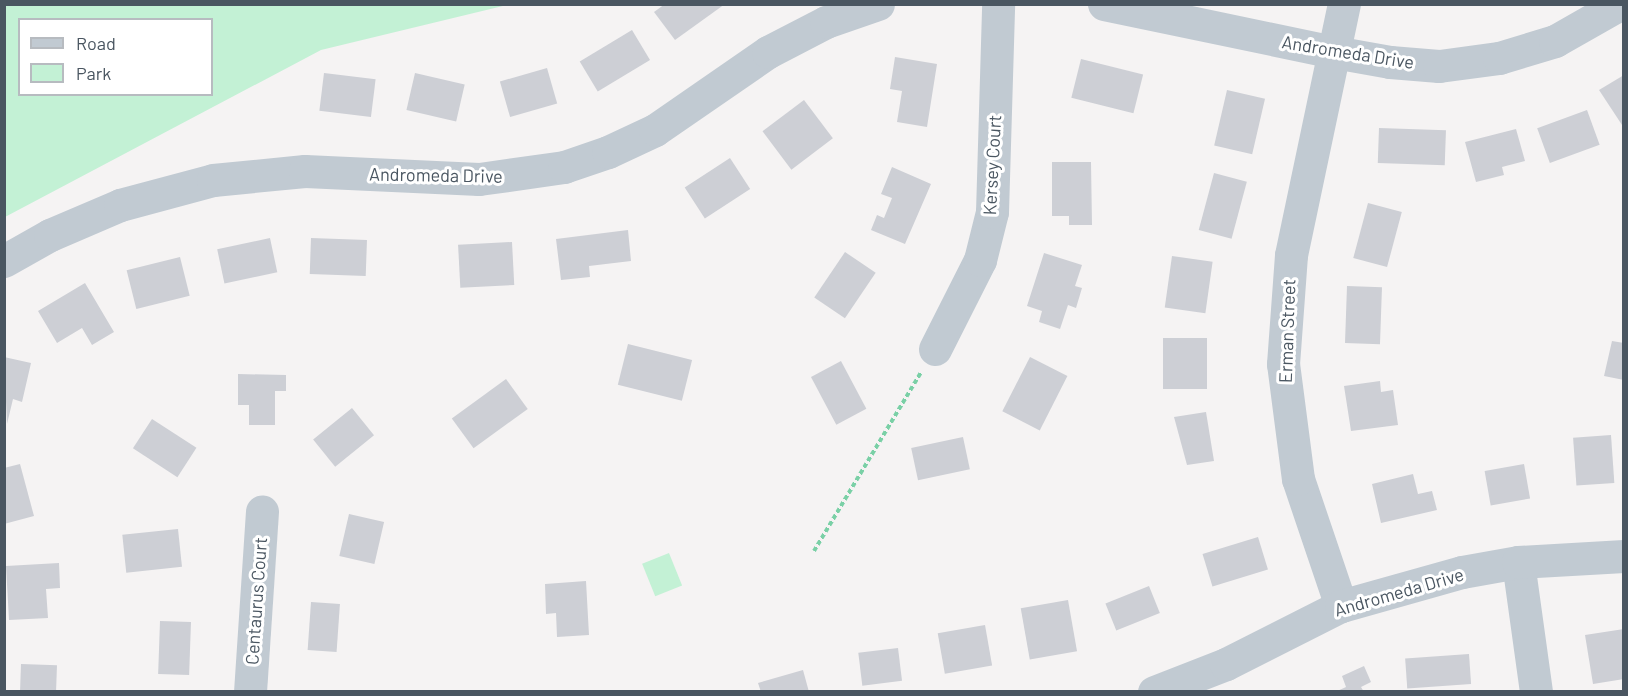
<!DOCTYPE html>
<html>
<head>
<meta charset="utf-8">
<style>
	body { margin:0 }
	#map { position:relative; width:1628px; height:696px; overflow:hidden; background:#f5f3f3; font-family:Barlow,sans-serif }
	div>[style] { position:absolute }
	.green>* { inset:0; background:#c3f1d5; transform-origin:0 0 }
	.building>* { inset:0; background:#cdcfd5; transform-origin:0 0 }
	.path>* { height:4px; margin-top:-2px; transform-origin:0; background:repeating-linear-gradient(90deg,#7ad0a6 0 4.5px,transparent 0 7.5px) }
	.minor>* { height:33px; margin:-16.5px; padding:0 16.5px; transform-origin:16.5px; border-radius:16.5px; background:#c1cad2 }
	span { translate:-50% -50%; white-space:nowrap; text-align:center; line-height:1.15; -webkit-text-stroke:6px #fff; paint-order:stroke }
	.street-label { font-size:18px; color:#4a5661 }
	.frame { position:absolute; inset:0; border:6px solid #4a5661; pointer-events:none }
	.legend { position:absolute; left:18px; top:18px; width:195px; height:78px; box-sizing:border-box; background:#fff; border:2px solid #b7bbc0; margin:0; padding:8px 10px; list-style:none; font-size:18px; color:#4a5661 }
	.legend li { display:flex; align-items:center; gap:12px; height:30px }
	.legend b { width:30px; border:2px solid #b7bbc0 }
</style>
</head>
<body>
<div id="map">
	<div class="green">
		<div style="clip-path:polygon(evenodd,5px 4px,507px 4px,507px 5px,321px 50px,5px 217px,5px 4px,20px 20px,212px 20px,212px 94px,20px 94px,20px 20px)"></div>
		<div style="left:669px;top:553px;width:35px;height:29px;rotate:68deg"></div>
	</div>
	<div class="building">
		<div style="clip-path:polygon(665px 4px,725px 4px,675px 40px,654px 12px)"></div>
		<div style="left:632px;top:30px;width:35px;height:61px;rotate:59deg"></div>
		<div style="clip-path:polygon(895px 57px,937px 64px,927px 127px,897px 122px,902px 91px,890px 89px)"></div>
		<div style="left:1081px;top:59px;width:64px;height:40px;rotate:14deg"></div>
		<div style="left:547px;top:68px;width:37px;height:49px;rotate:74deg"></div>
		<div style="left:324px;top:73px;width:52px;height:38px;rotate:7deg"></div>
		<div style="left:415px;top:73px;width:51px;height:38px;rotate:13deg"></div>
		<div style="clip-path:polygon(1624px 75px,1624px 128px,1599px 90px)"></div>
		<div style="left:1227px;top:90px;width:39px;height:57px;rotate:13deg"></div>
		<div style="left:804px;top:100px;width:48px;height:52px;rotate:53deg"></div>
		<div style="left:1587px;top:110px;width:37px;height:53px;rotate:70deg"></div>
		<div style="left:1379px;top:128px;width:67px;height:35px;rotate:2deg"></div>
		<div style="clip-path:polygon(1516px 129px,1525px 161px,1502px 167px,1504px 175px,1476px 182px,1465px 142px)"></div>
		<div style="left:730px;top:158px;width:37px;height:54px;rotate:57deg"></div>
		<div style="clip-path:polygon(1052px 162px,1091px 162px,1092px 225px,1069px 225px,1069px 216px,1052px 216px)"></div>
		<div style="clip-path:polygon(892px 167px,931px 184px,905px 244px,871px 230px,877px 215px,884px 218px,892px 198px,881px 194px)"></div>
		<div style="left:1214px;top:173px;width:34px;height:59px;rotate:15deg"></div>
		<div style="left:1368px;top:203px;width:35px;height:57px;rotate:15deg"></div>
		<div style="clip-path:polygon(628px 230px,631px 261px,589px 266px,590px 277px,561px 280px,556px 239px)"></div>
		<div style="left:270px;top:238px;width:35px;height:54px;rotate:78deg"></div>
		<div style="left:311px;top:238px;width:56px;height:36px;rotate:2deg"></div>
		<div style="left:512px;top:242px;width:43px;height:54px;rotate:87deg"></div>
		<div style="left:845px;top:252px;width:37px;height:55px;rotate:34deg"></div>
		<div style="clip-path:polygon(1044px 253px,1082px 265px,1075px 286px,1082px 288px,1076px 308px,1068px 305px,1060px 329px,1039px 322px,1042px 311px,1027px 306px)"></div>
		<div style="left:1172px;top:256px;width:41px;height:52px;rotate:8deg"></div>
		<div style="left:180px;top:257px;width:40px;height:55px;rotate:76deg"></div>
		<div style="clip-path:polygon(85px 283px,114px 332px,92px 345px,82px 328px,57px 343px,38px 311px)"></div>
		<div style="left:1347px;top:286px;width:35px;height:57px;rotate:2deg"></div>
		<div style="left:1163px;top:338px;width:44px;height:51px"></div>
		<div style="clip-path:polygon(1612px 341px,1624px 343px,1624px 380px,1604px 376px)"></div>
		<div style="left:628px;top:344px;width:66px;height:42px;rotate:14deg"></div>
		<div style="clip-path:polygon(4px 357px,31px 363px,22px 402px,13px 399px,7px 424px)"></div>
		<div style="left:1030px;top:357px;width:42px;height:61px;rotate:27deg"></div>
		<div style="left:841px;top:361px;width:54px;height:34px;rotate:62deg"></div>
		<div style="clip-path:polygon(238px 374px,286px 375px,286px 391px,275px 391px,275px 425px,249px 425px,249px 405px,238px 405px)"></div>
		<div style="left:506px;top:379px;width:37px;height:67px;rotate:54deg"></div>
		<div style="clip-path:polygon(1380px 381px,1381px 392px,1393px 390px,1398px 425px,1351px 431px,1344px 386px)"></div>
		<div style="left:352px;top:408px;width:35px;height:50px;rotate:51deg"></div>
		<div style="clip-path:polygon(1206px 412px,1214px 461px,1187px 465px,1174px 417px)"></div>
		<div style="left:152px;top:419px;width:53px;height:35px;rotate:33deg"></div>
		<div style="left:1611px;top:435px;width:48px;height:38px;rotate:86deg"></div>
		<div style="left:963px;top:437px;width:33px;height:53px;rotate:78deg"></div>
		<div style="clip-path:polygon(20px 464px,34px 516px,4px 524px,4px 468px)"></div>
		<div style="left:1524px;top:464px;width:35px;height:40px;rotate:80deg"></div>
		<div style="clip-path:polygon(1413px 474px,1418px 494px,1432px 491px,1437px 510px,1381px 523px,1372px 484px)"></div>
		<div style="left:349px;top:514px;width:36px;height:43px;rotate:13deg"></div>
		<div style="left:178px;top:529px;width:38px;height:56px;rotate:84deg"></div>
		<div style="left:1258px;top:537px;width:34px;height:58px;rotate:73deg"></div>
		<div style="clip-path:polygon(59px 563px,60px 588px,46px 589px,48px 618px,9px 620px,6px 566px)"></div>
		<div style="clip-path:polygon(586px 581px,589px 635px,557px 637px,556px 613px,546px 614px,545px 584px)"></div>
		<div style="left:1149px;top:586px;width:29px;height:47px;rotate:68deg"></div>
		<div style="left:1068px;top:600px;width:52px;height:48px;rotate:80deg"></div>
		<div style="left:311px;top:602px;width:29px;height:48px;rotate:4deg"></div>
		<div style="left:160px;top:621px;width:31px;height:53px;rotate:2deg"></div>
		<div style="left:985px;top:625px;width:41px;height:48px;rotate:80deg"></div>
		<div style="clip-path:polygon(1624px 629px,1624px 679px,1593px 684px,1585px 635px)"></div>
		<div style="left:898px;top:648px;width:33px;height:40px;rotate:83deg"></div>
		<div style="left:1469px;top:654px;width:30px;height:64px;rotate:86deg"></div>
		<div style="left:21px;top:664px;width:36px;height:28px;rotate:2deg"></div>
		<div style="clip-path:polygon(1364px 666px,1371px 682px,1361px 687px,1364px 692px,1335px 692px,1346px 687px,1342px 676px)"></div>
		<div style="clip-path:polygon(803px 670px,809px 692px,761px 692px,758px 683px)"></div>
	</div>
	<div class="path">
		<div style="left:814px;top:551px;width:209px;rotate:-59.1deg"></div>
	</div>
	<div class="minor">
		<div style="left:1104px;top:4px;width:235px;rotate:11.8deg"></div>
		<div style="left:1334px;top:52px;width:57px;rotate:10.1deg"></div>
		<div style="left:1390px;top:62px;width:49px;rotate:4.7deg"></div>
		<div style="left:1439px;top:66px;width:61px;rotate:-7.6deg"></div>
		<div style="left:1499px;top:58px;width:59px;rotate:-16.9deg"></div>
		<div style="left:1555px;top:41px;width:75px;rotate:-29.6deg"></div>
		<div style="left:4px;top:261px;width:53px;rotate:-29.5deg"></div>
		<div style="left:50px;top:235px;width:76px;rotate:-23.2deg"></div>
		<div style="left:120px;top:205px;width:96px;rotate:-15deg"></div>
		<div style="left:213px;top:180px;width:92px;rotate:-5.6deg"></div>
		<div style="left:305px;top:171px;width:174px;rotate:2.6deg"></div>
		<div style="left:479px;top:179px;width:86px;rotate:-8deg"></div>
		<div style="left:564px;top:167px;width:46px;rotate:-18.8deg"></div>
		<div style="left:608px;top:152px;width:52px;rotate:-25.1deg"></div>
		<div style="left:655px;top:130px;width:137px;rotate:-34.6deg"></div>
		<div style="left:768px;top:52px;width:65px;rotate:-27.3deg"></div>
		<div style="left:826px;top:22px;width:55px;rotate:-19.1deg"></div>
		<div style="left:935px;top:349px;width:100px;rotate:-63.2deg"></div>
		<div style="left:980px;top:260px;width:49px;rotate:-76deg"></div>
		<div style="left:992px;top:212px;width:208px;rotate:-88.3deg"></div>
		<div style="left:1518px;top:562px;width:131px;rotate:82.1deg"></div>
		<div style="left:1341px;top:606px;width:134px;rotate:-108.7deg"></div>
		<div style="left:1298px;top:479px;width:116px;rotate:-97.4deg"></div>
		<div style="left:1283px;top:364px;width:109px;rotate:-85.8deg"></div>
		<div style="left:1291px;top:255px;width:257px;rotate:-78.1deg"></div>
		<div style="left:250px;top:692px;width:181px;rotate:-86.2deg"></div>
		<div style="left:1154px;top:692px;width:77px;rotate:-21.3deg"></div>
		<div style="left:1226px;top:664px;width:129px;rotate:-26.8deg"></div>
		<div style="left:1341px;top:606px;width:126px;rotate:-15.7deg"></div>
		<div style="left:1462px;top:572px;width:57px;rotate:-10.1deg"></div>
		<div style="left:1518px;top:562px;width:106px;rotate:-3.2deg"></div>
	</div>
	<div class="street-label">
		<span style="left:1348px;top:52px;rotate:9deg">Andromeda Drive</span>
		<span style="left:992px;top:165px;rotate:-87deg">Kersey Court</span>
		<span style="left:436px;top:175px;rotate:1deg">Andromeda Drive</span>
		<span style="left:1287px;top:331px;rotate:-88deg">Erman Street</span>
		<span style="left:1399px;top:592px;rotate:-16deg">Andromeda Drive</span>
		<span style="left:256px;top:601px;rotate:-86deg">Centaurus Court</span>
	</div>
	<div class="frame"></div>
	<ul class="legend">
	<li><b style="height:8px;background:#c1cad2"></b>Road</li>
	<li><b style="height:16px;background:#c3f1d5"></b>Park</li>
	</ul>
</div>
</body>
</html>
